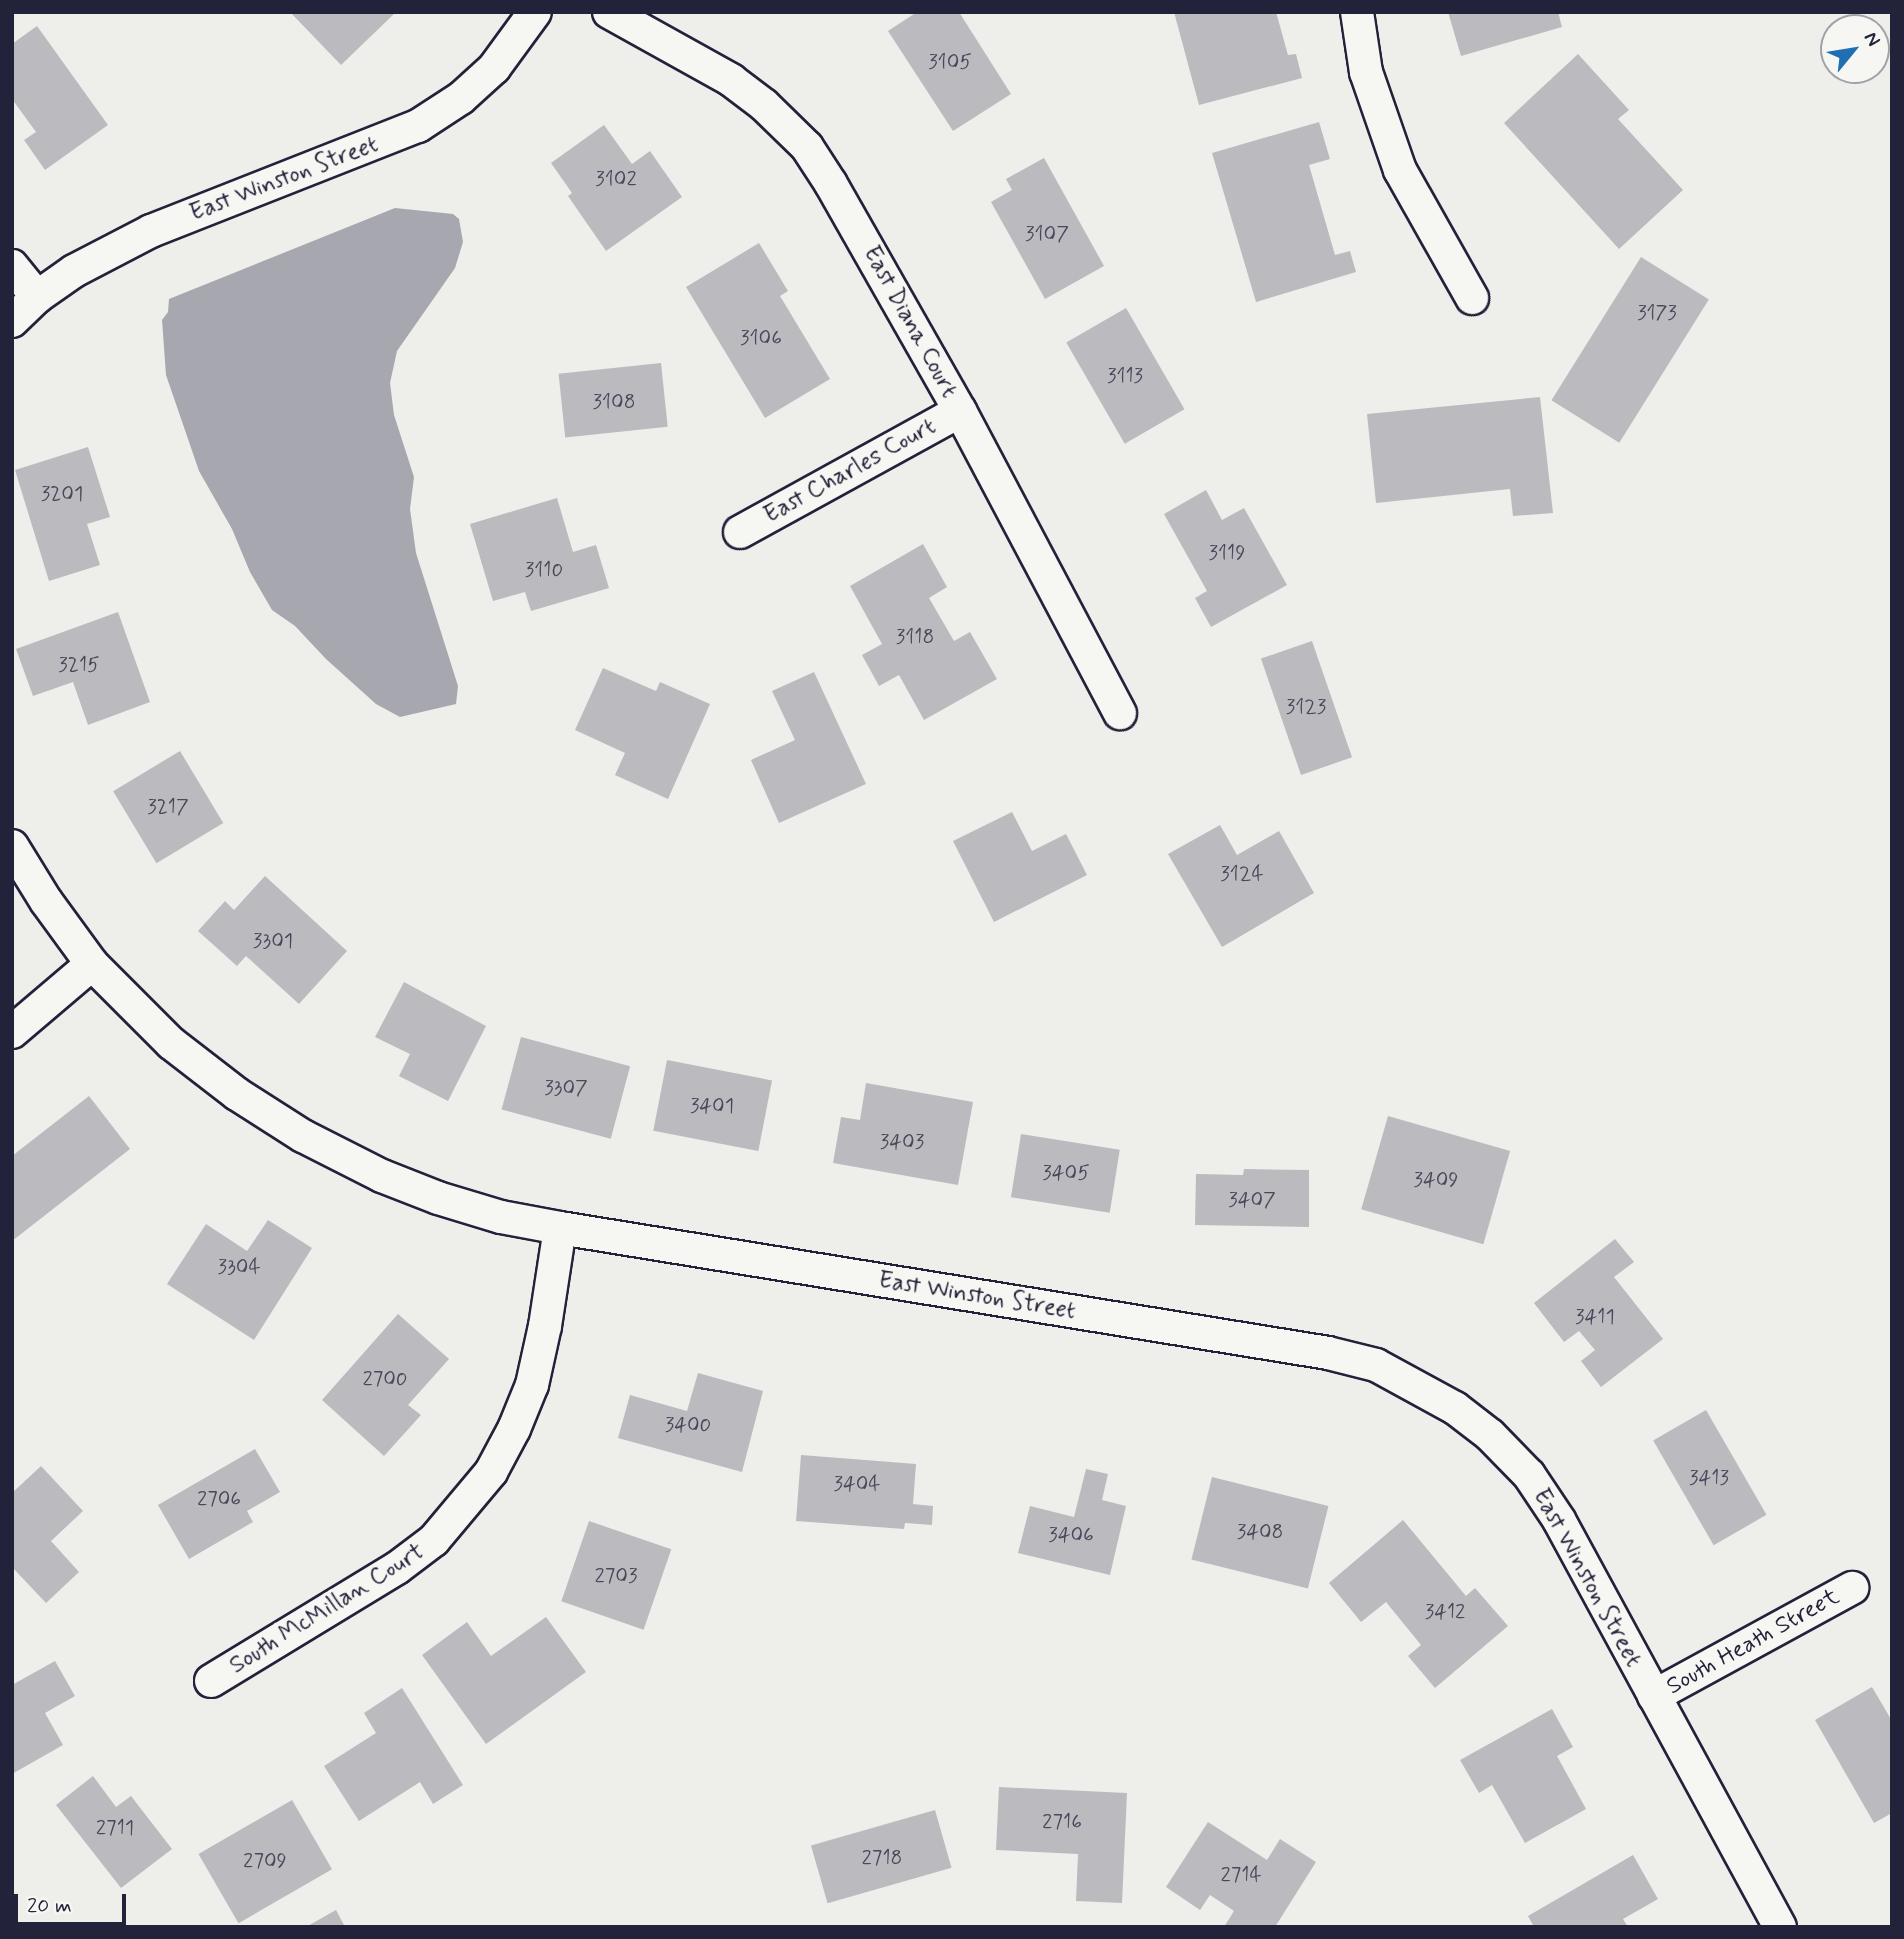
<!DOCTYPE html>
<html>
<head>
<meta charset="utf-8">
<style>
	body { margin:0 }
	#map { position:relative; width:1904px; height:1939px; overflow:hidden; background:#eeeeeb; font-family:Mynerve,sans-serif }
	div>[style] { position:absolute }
	.water>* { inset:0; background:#a7a7af }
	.building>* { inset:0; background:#bbbbbf; transform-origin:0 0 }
	.roads { filter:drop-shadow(2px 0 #22223b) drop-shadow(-2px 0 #22223b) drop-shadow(0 2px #22223b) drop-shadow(0 -2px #22223b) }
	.minor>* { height:32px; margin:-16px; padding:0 16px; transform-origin:16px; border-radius:16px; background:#f6f6f2 }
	span { translate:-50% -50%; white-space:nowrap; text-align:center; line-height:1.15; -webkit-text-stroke:6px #f6f6f2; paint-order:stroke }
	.number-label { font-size:21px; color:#48485c }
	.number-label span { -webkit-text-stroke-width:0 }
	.street-label { font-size:24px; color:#22223b }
	.frame { position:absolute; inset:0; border:14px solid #22223b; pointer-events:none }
	.north { position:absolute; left:1820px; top:14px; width:70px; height:70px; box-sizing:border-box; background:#f6f6f2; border:2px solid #a1a1a9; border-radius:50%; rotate:60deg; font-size:19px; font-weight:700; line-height:28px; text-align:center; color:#22223b }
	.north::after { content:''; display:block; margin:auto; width:24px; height:32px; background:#1f6fb2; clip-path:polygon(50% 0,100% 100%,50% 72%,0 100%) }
	.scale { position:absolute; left:14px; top:1894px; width:112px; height:32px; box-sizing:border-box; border:4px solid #22223b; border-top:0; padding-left:9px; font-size:21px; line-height:24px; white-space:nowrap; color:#22223b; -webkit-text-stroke:5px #f6f6f2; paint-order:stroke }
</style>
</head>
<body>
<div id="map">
	<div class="water">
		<div style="clip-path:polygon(395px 208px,453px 214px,459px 219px,463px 242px,455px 268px,397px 351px,390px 383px,394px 415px,414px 477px,410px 509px,416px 553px,458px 686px,456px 704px,400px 717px,376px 704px,326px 659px,295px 626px,272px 610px,250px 572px,232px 529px,199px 471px,166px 375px,162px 320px,168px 312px,169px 299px)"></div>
	</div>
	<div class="building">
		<div style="clip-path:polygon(290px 12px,396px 12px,341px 65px)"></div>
		<div style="clip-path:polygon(917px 12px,959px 12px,1011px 94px,953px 131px,888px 31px)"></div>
		<div style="clip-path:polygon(1174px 12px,1276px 12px,1288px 55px,1296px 54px,1302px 78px,1199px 105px)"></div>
		<div style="clip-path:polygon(1448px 12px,1558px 12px,1562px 27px,1461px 56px)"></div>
		<div style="clip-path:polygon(37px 26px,108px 125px,45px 170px,24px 140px,36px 132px,12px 99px,12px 44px)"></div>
		<div style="clip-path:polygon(1578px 54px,1629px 110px,1618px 119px,1683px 190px,1619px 249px,1504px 123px)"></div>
		<div style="clip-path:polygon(1319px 122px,1330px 159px,1309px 165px,1335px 255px,1350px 251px,1356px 272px,1256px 302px,1212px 153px)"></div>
		<div style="clip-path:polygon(604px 125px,632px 164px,650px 151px,682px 197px,606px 251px,568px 196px,572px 193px,551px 163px)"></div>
		<div style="clip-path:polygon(1044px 158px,1104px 266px,1045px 299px,991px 202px,1012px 190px,1006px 179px)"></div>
		<div style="clip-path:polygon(759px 243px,788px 291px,780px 296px,830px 379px,765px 418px,686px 287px)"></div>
		<div style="left:1641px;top:257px;width:80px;height:169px;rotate:32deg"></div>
		<div style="left:1126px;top:308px;width:117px;height:69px;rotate:60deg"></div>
		<div style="left:661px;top:363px;width:64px;height:103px;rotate:84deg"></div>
		<div style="clip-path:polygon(1540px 397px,1553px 513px,1513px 516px,1510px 489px,1376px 503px,1367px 414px)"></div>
		<div style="clip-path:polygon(88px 447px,110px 517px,87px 524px,100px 565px,49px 581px,15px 470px)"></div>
		<div style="clip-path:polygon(1206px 490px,1222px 520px,1244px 508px,1287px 585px,1211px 627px,1195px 598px,1207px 591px,1164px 514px)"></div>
		<div style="clip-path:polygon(557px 498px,573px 552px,596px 545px,609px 588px,531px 611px,525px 592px,493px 601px,470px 524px)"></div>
		<div style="clip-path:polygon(923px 544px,947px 587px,929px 598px,954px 641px,970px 632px,997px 679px,924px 720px,899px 675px,879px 686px,862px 655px,882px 644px,850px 586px)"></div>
		<div style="clip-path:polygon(118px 612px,150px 702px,88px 725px,73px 682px,33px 696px,16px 649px)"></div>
		<div style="left:1312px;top:641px;width:123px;height:54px;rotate:71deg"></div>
		<div style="clip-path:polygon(603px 668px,656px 691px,660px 682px,710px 704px,668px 799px,615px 775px,625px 753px,575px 730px)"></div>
		<div style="clip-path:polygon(814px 672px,866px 784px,779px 823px,751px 760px,795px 740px,772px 691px)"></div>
		<div style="left:180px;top:751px;width:84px;height:78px;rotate:59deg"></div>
		<div style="clip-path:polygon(1012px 812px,1032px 851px,1066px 834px,1087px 875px,994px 922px,953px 841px)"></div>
		<div style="clip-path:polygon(1220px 825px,1237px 855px,1279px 831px,1314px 893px,1222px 947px,1168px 854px)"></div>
		<div style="clip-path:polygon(265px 876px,347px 951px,299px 1004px,246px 956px,237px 966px,198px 931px,225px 901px,234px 910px)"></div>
		<div style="clip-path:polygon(404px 982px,486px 1026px,448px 1101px,399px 1076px,410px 1054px,375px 1037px)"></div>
		<div style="left:521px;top:1037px;width:113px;height:75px;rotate:15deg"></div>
		<div style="left:667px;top:1060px;width:107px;height:72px;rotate:11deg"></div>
		<div style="clip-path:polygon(866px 1083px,973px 1102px,958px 1185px,833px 1163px,841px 1117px,860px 1120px)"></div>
		<div style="clip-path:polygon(89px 1096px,130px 1149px,12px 1241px,12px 1156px)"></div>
		<div style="left:1388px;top:1116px;width:127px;height:97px;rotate:16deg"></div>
		<div style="left:1021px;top:1134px;width:100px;height:64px;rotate:9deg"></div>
		<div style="clip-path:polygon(1244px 1169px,1309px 1170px,1309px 1227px,1195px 1225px,1196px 1174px,1243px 1175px)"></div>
		<div style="clip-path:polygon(268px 1220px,312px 1248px,254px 1340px,167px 1284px,206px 1224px,247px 1251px)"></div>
		<div style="clip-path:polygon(1615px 1239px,1634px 1262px,1614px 1277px,1663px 1339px,1601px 1387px,1581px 1361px,1595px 1350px,1579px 1331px,1564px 1342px,1534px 1303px)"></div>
		<div style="clip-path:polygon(398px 1314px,449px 1359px,408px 1405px,421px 1415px,384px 1456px,322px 1400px)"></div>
		<div style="clip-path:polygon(698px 1373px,763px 1391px,742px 1472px,618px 1438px,630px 1395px,687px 1411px)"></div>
		<div style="left:1706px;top:1410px;width:121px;height:61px;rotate:60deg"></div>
		<div style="clip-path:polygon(255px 1449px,280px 1492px,247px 1511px,253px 1522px,189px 1559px,158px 1505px)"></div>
		<div style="clip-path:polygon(801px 1455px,916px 1464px,913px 1504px,933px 1506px,932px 1525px,905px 1523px,904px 1529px,796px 1521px)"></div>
		<div style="clip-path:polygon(41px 1466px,83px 1511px,51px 1541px,79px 1572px,46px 1603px,12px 1567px,12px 1493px)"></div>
		<div style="clip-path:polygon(1086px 1469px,1108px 1474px,1102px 1500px,1126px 1506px,1110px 1575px,1018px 1553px,1030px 1506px,1074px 1517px)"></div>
		<div style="left:1212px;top:1477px;width:120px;height:85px;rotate:14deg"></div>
		<div style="clip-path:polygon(1403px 1520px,1466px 1596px,1475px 1588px,1508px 1626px,1435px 1688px,1408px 1656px,1421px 1645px,1386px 1602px,1361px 1622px,1329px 1583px)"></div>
		<div style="left:589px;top:1521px;width:87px;height:85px;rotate:19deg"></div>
		<div style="clip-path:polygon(546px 1617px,586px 1672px,486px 1744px,422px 1655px,467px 1622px,491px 1656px)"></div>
		<div style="clip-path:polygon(55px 1661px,75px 1696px,45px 1713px,63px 1745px,12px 1774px,12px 1685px)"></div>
		<div style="clip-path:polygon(1872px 1687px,1892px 1721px,1892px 1813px,1874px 1823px,1815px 1720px)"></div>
		<div style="clip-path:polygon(402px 1688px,463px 1785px,433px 1804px,420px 1782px,359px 1821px,324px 1766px,376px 1733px,364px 1713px)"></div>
		<div style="clip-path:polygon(1552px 1709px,1573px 1747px,1557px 1756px,1586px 1809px,1525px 1843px,1492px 1785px,1479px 1793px,1460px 1760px)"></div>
		<div style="clip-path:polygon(93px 1776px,116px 1807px,131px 1796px,172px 1849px,121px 1888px,56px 1805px)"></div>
		<div style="clip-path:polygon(999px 1787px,1127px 1793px,1122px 1903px,1076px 1901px,1078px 1854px,996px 1850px)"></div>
		<div style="left:292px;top:1800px;width:80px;height:108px;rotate:60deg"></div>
		<div style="left:935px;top:1810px;width:60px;height:129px;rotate:74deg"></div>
		<div style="clip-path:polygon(1208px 1822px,1267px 1860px,1280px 1839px,1316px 1862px,1275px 1927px,1224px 1927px,1234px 1911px,1210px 1895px,1200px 1910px,1166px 1887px)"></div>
		<div style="clip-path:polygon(1633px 1855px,1658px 1899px,1623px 1919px,1628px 1927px,1534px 1927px,1528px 1916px)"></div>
		<div style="clip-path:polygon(336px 1910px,345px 1927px,306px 1927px)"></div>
	</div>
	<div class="roads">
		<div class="minor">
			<div style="left:609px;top:12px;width:140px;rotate:29.1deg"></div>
			<div style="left:731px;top:80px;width:41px;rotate:37.1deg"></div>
			<div style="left:764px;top:105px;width:60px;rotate:44.3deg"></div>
			<div style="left:807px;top:147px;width:44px;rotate:57deg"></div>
			<div style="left:831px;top:184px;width:261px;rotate:60.4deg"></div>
			<div style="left:960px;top:411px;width:342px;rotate:62.1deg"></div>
			<div style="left:1357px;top:12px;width:61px;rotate:81.5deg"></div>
			<div style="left:1366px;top:72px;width:104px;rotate:70.9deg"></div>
			<div style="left:1400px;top:170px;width:147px;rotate:60.6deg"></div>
			<div style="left:12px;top:266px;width:40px;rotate:51deg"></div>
			<div style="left:12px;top:321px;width:35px;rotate:-44deg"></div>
			<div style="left:37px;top:297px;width:45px;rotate:-35.1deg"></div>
			<div style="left:74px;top:271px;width:87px;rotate:-27.5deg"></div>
			<div style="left:151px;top:231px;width:287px;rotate:-21.5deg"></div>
			<div style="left:418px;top:126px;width:51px;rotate:-33.1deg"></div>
			<div style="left:461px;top:98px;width:45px;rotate:-42.3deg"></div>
			<div style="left:494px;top:68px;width:69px;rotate:-53.8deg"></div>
			<div style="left:740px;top:532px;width:251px;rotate:-28.8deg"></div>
			<div style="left:12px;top:846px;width:65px;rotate:58.3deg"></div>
			<div style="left:46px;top:901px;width:78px;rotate:53.9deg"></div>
			<div style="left:92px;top:964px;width:112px;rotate:45deg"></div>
			<div style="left:171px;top:1043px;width:83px;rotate:37.7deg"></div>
			<div style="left:237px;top:1094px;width:78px;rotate:32.5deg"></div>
			<div style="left:303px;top:1136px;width:89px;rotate:26.9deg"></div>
			<div style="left:382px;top:1176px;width:60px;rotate:21.4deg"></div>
			<div style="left:438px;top:1198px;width:66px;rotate:16.8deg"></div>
			<div style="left:501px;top:1217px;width:60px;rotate:10.6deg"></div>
			<div style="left:560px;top:1228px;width:778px;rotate:9.24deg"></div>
			<div style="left:1328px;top:1353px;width:49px;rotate:14deg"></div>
			<div style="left:1376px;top:1365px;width:90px;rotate:28.6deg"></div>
			<div style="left:1455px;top:1408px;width:44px;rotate:37.6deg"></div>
			<div style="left:1490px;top:1435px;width:56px;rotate:45.7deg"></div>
			<div style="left:1529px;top:1475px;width:54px;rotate:56.3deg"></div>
			<div style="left:1559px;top:1520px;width:463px;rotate:61.5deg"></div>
			<div style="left:12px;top:1032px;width:105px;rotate:-40.4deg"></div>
			<div style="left:211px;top:1681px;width:218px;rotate:-31.3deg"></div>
			<div style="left:397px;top:1568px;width:46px;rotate:-37.1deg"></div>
			<div style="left:434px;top:1540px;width:89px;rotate:-50deg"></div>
			<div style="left:491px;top:1472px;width:49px;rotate:-61.9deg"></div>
			<div style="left:514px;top:1429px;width:48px;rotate:-67.8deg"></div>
			<div style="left:532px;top:1385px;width:60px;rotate:-77.6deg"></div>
			<div style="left:545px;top:1326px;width:99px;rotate:-81.3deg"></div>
			<div style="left:1654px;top:1696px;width:226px;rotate:-28.6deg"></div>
		</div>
	</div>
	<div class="number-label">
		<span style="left:950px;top:62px">3105</span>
		<span style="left:616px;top:179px">3102</span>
		<span style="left:1047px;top:234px">3107</span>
		<span style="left:1657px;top:313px">3173</span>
		<span style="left:761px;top:338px">3106</span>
		<span style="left:1125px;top:376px">3113</span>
		<span style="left:614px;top:402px">3108</span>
		<span style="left:62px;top:494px">3201</span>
		<span style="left:1227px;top:553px">3119</span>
		<span style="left:544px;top:570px">3110</span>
		<span style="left:915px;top:637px">3118</span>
		<span style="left:79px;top:665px">3215</span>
		<span style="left:1306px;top:707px">3123</span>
		<span style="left:168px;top:807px">3217</span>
		<span style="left:1242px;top:874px">3124</span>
		<span style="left:273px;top:941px">3301</span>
		<span style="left:566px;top:1088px">3307</span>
		<span style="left:712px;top:1106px">3401</span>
		<span style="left:902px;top:1142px">3403</span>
		<span style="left:1066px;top:1173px">3405</span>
		<span style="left:1436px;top:1180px">3409</span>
		<span style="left:1252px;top:1200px">3407</span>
		<span style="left:239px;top:1267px">3304</span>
		<span style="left:1595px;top:1317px">3411</span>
		<span style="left:385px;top:1379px">2700</span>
		<span style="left:688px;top:1425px">3400</span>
		<span style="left:1709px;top:1478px">3413</span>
		<span style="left:857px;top:1484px">3404</span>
		<span style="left:219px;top:1499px">2706</span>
		<span style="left:1260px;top:1532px">3408</span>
		<span style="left:1071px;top:1535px">3406</span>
		<span style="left:616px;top:1576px">2703</span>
		<span style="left:1445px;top:1612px">3412</span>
		<span style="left:1062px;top:1822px">2716</span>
		<span style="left:115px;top:1828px">2711</span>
		<span style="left:882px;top:1858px">2718</span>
		<span style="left:265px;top:1861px">2709</span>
		<span style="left:1241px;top:1875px">2714</span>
	</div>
	<div class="street-label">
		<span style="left:284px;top:179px;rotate:-21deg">East Winston Street</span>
		<span style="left:910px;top:322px;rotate:61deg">East Diana Court</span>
		<span style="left:850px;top:471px;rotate:-29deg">East Charles Court</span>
		<span style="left:977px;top:1296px;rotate:9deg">East Winston Street</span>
		<span style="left:1587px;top:1578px;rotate:61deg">East Winston Street</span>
		<span style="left:327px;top:1609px;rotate:-32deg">South McMillan Court</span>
		<span style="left:1753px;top:1642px;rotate:-29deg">South Heath Street</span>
	</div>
	<div class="frame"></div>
	<div class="north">N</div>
	<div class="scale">20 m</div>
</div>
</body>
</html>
